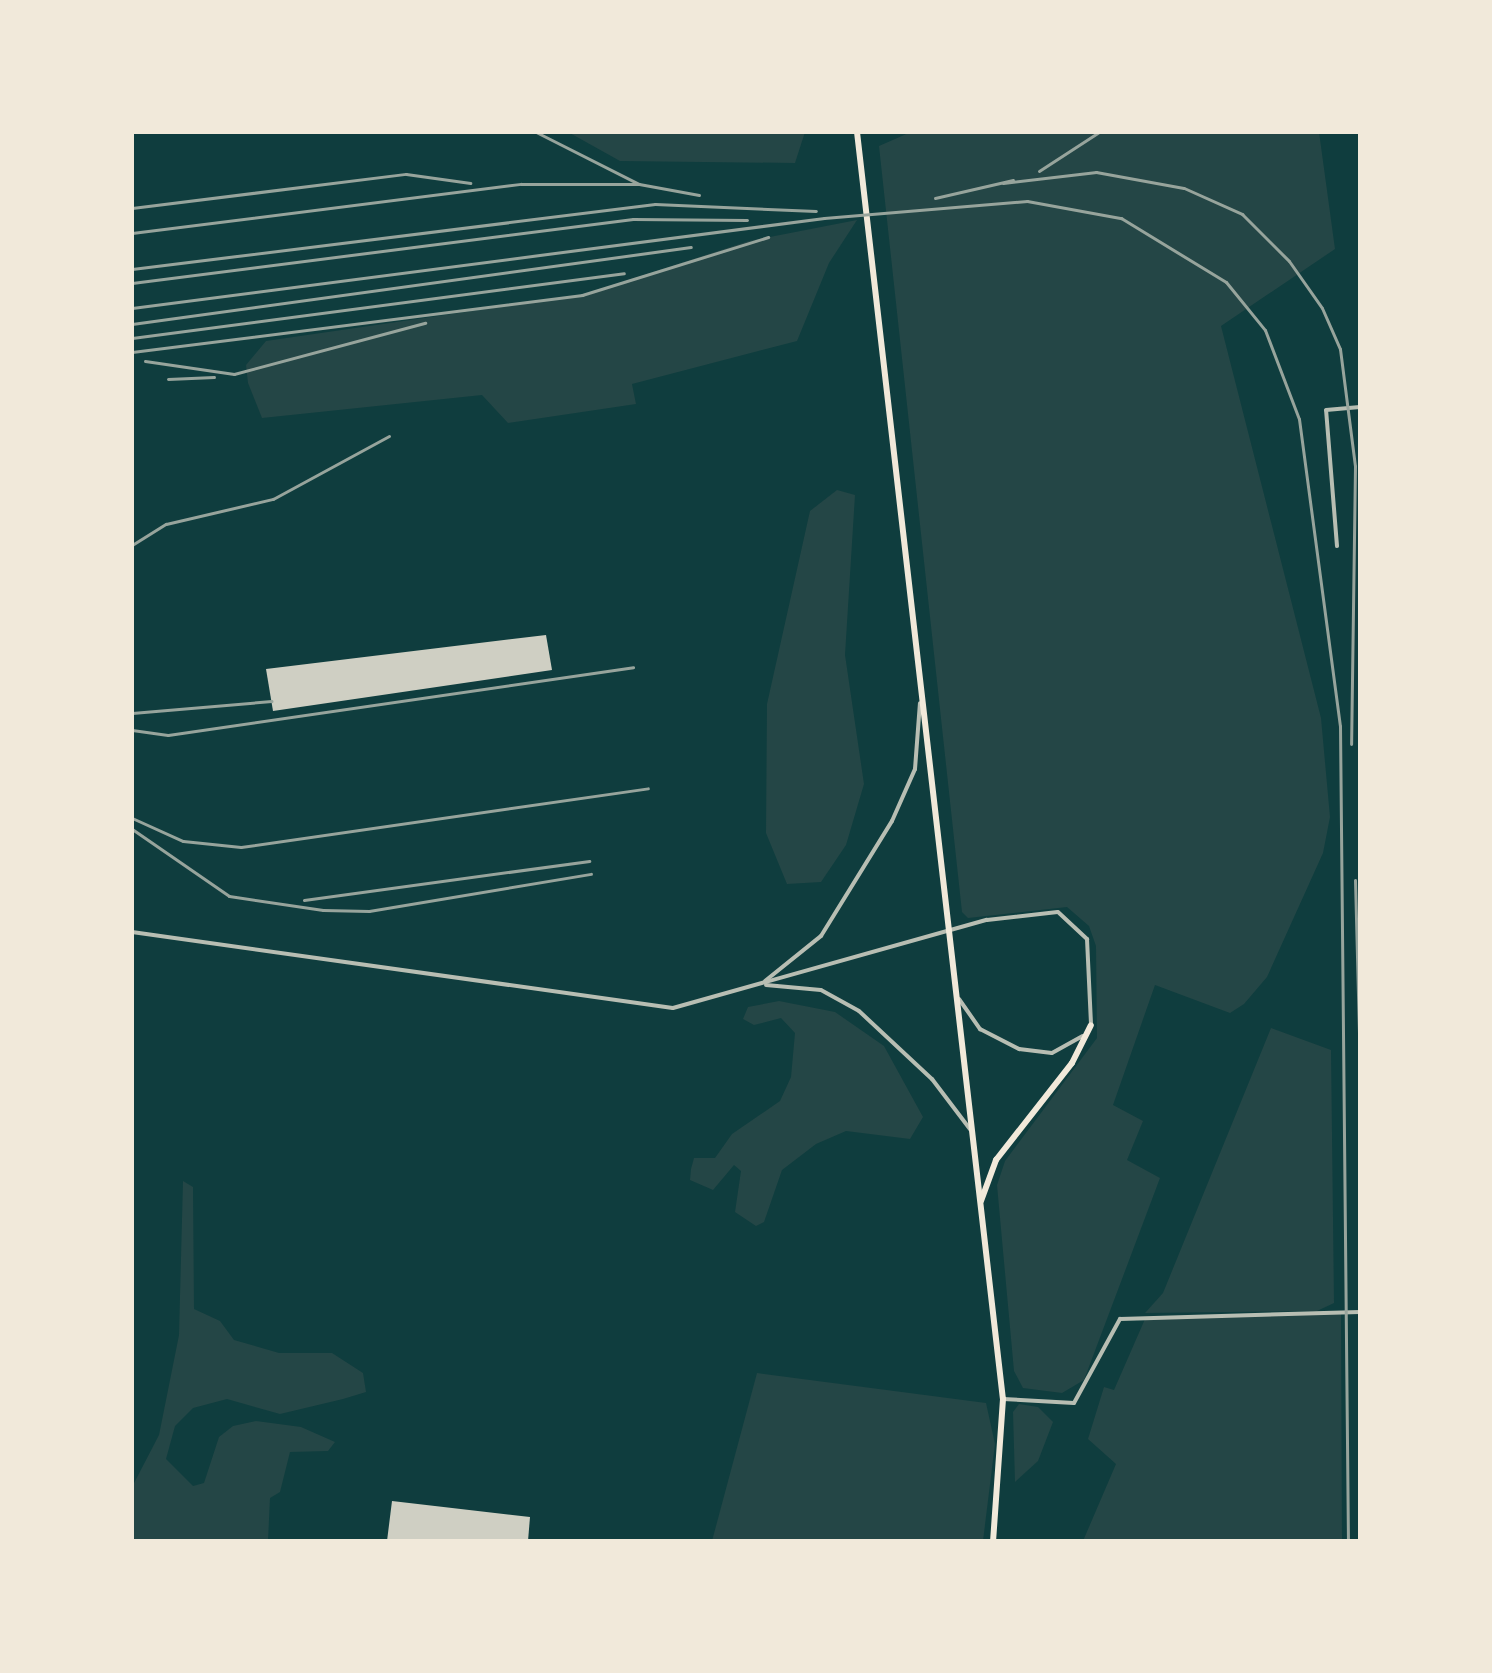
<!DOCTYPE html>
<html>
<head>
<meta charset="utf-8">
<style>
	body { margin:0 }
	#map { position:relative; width:1492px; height:1673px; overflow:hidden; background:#0f3d3e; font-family:"Noto Sans",sans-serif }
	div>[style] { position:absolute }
	.green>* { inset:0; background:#244646 }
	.building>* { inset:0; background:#cfcfc3 }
	.minor>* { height:4px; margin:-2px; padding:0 2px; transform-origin:2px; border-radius:2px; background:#b8beb3 }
	.primary>* { height:6px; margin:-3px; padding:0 3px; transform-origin:3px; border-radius:3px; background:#f1e9da }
	.rail>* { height:3px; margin:-1.5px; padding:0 1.5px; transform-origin:1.5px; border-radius:1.5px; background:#97a49c }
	span { translate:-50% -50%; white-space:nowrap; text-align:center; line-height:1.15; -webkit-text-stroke:7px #f1e9da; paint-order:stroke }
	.frame { position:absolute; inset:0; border:134px solid #f1e9da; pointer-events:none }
</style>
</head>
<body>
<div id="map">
	<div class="green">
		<div style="clip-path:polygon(568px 132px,805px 132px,795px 163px,620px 161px)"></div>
		<div style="clip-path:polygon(911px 132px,1319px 132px,1335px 249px,1221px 326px,1321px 718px,1330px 817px,1323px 853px,1267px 977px,1244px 1004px,1230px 1013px,1155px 985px,1113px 1105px,1143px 1121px,1127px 1160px,1160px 1178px,1084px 1380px,1062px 1393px,1023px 1388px,1014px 1371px,997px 1185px,1005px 1161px,1097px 1038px,1096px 946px,1089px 926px,1067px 907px,968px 918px,962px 912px,879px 146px)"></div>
		<div style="clip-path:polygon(857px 220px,829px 263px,797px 341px,632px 384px,636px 404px,508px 423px,482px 395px,262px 418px,248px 383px,246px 365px,266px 341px,582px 295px,749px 241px)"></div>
		<div style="clip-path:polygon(837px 490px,855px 495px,845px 655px,864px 784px,846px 845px,821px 882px,787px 884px,766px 833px,767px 704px,810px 511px)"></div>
		<div style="clip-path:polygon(779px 1001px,835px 1012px,884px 1046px,923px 1117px,910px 1139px,846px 1131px,816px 1144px,782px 1170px,764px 1222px,756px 1226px,735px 1212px,741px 1171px,734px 1165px,713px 1190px,690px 1180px,691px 1169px,694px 1158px,715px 1158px,732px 1134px,780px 1101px,791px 1077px,795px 1033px,781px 1018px,754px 1025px,743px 1019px,748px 1007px)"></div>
		<div style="clip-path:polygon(1271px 1028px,1331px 1050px,1334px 1303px,1317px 1311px,1145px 1313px,1163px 1293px)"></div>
		<div style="clip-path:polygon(183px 1181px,193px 1187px,194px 1309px,220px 1321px,234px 1340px,279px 1353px,332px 1353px,363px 1373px,366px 1392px,343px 1399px,280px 1414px,227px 1399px,193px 1408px,175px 1426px,166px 1459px,193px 1486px,204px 1483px,219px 1437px,233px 1426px,256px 1421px,301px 1427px,335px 1442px,328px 1451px,290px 1452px,280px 1492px,270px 1498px,268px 1541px,132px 1541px,132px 1487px,159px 1435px,179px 1335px)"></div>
		<div style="clip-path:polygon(1341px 1313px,1342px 1541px,1083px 1541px,1116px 1464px,1088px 1439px,1104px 1387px,1114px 1390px,1145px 1319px)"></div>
		<div style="clip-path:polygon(757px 1373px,986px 1403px,995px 1444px,983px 1541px,712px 1541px)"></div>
		<div style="clip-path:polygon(1019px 1404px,1038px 1407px,1053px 1422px,1038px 1461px,1015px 1482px,1013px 1412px)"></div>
	</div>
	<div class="building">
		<div style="clip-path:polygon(546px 635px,552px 670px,273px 711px,266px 669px)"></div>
		<div style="clip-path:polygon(392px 1501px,530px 1517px,528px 1541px,387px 1541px)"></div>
	</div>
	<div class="minor">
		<div style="left:1337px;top:546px;width:136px;rotate:-94.6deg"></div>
		<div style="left:1326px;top:410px;width:34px;rotate:-5deg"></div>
		<div style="left:132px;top:932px;width:546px;rotate:8deg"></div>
		<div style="left:673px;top:1008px;width:326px;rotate:-15.7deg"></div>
		<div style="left:987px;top:920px;width:71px;rotate:-6.4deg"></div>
		<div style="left:1058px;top:912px;width:40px;rotate:43deg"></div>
		<div style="left:1087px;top:939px;width:86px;rotate:87.3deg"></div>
		<div style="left:765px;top:981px;width:72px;rotate:-38.8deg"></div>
		<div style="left:821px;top:936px;width:135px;rotate:-58.3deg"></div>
		<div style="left:892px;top:821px;width:57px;rotate:-66.1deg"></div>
		<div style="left:915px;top:769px;width:66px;rotate:-85.7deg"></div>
		<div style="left:766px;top:985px;width:55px;rotate:5.2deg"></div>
		<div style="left:821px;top:990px;width:43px;rotate:28.9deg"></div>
		<div style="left:859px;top:1011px;width:100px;rotate:43deg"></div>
		<div style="left:932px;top:1079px;width:63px;rotate:52.8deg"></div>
		<div style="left:959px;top:999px;width:37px;rotate:55deg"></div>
		<div style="left:980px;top:1029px;width:44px;rotate:27.1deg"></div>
		<div style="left:1019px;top:1049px;width:33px;rotate:7deg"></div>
		<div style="left:1052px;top:1053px;width:35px;rotate:-29deg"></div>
		<div style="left:1003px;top:1399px;width:71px;rotate:3.2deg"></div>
		<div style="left:1074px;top:1403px;width:96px;rotate:-61.3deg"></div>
		<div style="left:1120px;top:1319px;width:240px;rotate:-1.7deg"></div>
	</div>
	<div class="primary">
		<div style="left:857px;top:132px;width:1275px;rotate:83.43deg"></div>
		<div style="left:1003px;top:1399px;width:142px;rotate:94deg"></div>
		<div style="left:981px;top:1201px;width:44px;rotate:-69.9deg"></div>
		<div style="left:996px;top:1160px;width:123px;rotate:-51.9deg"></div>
		<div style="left:1072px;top:1063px;width:42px;rotate:-63.4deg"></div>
	</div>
	<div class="rail">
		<div style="left:536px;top:132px;width:115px;rotate:26.8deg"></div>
		<div style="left:639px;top:184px;width:61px;rotate:10.4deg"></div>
		<div style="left:1039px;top:171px;width:72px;rotate:-33deg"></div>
		<div style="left:1003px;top:183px;width:94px;rotate:-6.7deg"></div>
		<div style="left:1096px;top:172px;width:89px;rotate:10.3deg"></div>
		<div style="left:1184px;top:188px;width:64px;rotate:24.1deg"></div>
		<div style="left:1242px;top:214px;width:66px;rotate:45deg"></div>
		<div style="left:1289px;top:261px;width:57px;rotate:54.9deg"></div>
		<div style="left:1322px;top:308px;width:45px;rotate:66.3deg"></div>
		<div style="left:1340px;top:349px;width:118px;rotate:82.7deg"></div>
		<div style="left:1355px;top:466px;width:278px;rotate:90.8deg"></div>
		<div style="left:935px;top:198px;width:80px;rotate:-13deg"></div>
		<div style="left:132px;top:208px;width:276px;rotate:-7.1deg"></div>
		<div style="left:406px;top:174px;width:65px;rotate:8deg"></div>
		<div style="left:132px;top:233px;width:392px;rotate:-7.2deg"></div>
		<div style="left:521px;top:184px;width:118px"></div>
		<div style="left:132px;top:269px;width:527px;rotate:-7.08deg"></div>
		<div style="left:655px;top:204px;width:161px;rotate:2.5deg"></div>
		<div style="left:132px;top:283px;width:505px;rotate:-7.28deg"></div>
		<div style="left:633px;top:219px;width:114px;rotate:0.5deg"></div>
		<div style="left:132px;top:308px;width:698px;rotate:-7.41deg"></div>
		<div style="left:824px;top:218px;width:204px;rotate:-4.8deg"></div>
		<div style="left:1027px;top:201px;width:96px;rotate:10.3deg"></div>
		<div style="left:1121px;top:218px;width:123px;rotate:31.4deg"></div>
		<div style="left:1226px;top:282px;width:62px;rotate:50.9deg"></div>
		<div style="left:1265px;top:330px;width:95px;rotate:69.1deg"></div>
		<div style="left:1299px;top:419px;width:310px;rotate:82.4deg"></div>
		<div style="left:1340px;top:726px;width:815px;rotate:89.44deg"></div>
		<div style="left:132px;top:324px;width:564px;rotate:-7.84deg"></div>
		<div style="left:132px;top:338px;width:496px;rotate:-7.5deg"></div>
		<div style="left:132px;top:352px;width:454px;rotate:-7.2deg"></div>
		<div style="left:582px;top:295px;width:195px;rotate:-17.3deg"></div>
		<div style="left:145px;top:361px;width:90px;rotate:8.3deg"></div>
		<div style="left:234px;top:374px;width:198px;rotate:-15deg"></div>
		<div style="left:168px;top:379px;width:46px;rotate:-2.5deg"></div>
		<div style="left:132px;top:545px;width:40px;rotate:-32deg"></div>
		<div style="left:166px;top:524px;width:110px;rotate:-13.2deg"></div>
		<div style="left:273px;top:499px;width:132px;rotate:-28.5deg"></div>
		<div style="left:132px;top:713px;width:140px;rotate:-4.9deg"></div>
		<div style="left:132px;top:730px;width:36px;rotate:8deg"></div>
		<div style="left:168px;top:735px;width:470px;rotate:-8.3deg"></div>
		<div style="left:132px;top:818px;width:56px;rotate:24.3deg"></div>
		<div style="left:183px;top:841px;width:58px;rotate:5.9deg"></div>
		<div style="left:241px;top:847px;width:411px;rotate:-8.2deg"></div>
		<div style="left:132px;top:829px;width:118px;rotate:34.6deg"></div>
		<div style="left:229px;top:896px;width:95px;rotate:8.5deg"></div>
		<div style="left:323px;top:910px;width:46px;rotate:1.2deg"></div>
		<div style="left:369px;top:911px;width:225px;rotate:-9.5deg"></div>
		<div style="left:1355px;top:880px;width:185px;rotate:88.5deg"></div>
		<div style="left:304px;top:900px;width:288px;rotate:-7.8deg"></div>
	</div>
	<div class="frame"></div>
</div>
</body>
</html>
